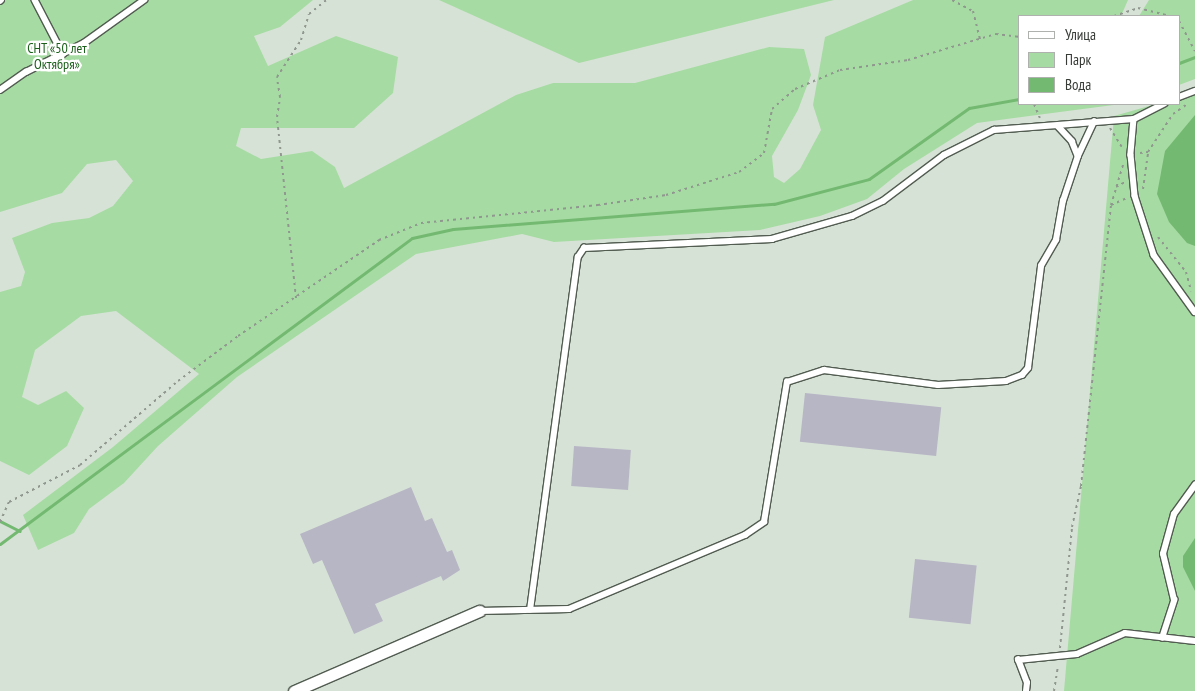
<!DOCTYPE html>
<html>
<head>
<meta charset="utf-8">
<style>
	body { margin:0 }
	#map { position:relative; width:1195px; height:691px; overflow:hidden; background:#d7e2d6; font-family:"PT Sans Narrow",sans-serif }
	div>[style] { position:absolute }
	.green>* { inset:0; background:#a6dca3 }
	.water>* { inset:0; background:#74b971 }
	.stream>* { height:3px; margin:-1.5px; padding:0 1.5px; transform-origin:1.5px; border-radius:1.5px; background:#74b971 }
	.building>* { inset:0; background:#b7b6c5; transform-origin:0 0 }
	.path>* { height:2px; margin-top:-1px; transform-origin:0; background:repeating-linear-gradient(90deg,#8f978e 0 2.5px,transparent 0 6.5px) }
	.roads { filter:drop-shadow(1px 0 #525c51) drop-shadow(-1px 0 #525c51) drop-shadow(0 1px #525c51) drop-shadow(0 -1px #525c51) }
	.service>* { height:5.5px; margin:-2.75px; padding:0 2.75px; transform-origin:2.75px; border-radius:2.75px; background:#fff }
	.minor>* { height:11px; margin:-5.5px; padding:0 5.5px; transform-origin:5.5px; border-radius:5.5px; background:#fff }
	span { translate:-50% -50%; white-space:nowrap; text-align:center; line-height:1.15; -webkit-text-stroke:4.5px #fff; paint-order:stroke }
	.park-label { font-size:14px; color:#1a5f1a }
	.legend { position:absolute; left:1018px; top:15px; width:162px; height:90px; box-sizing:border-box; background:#fff; border:1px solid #afb1af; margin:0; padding:6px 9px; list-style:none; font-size:15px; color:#363b36 }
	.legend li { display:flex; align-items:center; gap:10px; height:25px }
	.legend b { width:25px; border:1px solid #afb1af }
</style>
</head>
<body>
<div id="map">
	<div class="green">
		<div style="clip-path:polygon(0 0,313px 0,280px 27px,254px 36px,268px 66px,336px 36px,398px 57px,393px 93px,354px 128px,241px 128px,236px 146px,261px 159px,312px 151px,335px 167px,344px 188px,516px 95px,553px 83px,635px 83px,769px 47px,804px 49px,811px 75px,798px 110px,772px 156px,774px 177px,784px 183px,800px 169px,821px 130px,813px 105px,825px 37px,913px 0,1128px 0,1121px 16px,1019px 16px,1019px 104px,1121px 104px,977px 123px,904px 169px,867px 199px,820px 216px,760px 230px,554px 242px,522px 234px,416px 254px,237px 377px,158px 446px,124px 483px,89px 509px,74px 533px,38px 550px,23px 515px,113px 447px,199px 374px,116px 311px,81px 316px,35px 350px,22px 397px,38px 405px,66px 391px,84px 408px,67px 446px,29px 475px,0 461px,0 292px,21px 286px,25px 272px,12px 238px,52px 223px,89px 218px,113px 206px,133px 181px,116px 160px,87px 164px,62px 193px,0 212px)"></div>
		<div style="clip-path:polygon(439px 0,834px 0,579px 63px)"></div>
		<div style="clip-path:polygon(1149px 0,1195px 0,1195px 79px,1179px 85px,1179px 16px,1139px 16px)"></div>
		<div style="clip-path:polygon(1195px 92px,1195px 691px,1064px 691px,1114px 116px,1156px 104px,1179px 104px,1179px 97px)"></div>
	</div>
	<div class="water">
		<div style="clip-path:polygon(1195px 115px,1195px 246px,1187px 243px,1169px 222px,1157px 194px,1165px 151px)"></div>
		<div style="clip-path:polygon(1195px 538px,1195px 591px,1183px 567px,1183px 556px)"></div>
	</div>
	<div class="stream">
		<div style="left:1179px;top:63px;width:17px;rotate:-21deg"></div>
		<div style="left:0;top:521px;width:22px;rotate:27deg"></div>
		<div style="left:0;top:544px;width:513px;rotate:-36.6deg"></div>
		<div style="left:412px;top:238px;width:42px;rotate:-12.4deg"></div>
		<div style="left:453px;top:229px;width:322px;rotate:-4.5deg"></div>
		<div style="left:774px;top:204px;width:98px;rotate:-14.7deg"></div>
		<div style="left:869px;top:179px;width:123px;rotate:-35.4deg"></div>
		<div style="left:969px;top:108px;width:51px;rotate:-10.2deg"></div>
	</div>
	<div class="building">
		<div style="left:805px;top:393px;width:137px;height:49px;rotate:6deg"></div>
		<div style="left:574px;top:446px;width:57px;height:40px;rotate:4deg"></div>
		<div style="clip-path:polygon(411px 487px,425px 521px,432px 518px,447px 552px,452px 550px,460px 570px,443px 581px,441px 576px,375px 604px,383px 621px,354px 634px,322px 560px,313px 564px,300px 534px)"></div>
		<div style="left:915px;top:559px;width:62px;height:59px;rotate:6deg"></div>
	</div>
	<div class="path">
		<div style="left:952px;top:0;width:24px;rotate:28deg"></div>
		<div style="left:973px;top:11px;width:29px;rotate:76deg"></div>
		<div style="left:1114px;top:16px;width:25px;rotate:-18deg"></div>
		<div style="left:1138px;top:8px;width:33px;rotate:14deg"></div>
		<div style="left:1179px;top:21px;width:34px;rotate:62deg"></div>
		<div style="left:1034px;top:104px;width:15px;rotate:67deg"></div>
		<div style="left:1110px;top:128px;width:22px;rotate:58deg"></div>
		<div style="left:1140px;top:153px;width:8px;rotate:-7deg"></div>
		<div style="left:1148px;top:152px;width:45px;rotate:-56.7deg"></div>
		<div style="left:1173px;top:114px;width:19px;rotate:-35deg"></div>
		<div style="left:1116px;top:187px;width:10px;rotate:-29deg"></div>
		<div style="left:1143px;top:189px;width:37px;rotate:-82deg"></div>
		<div style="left:1111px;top:205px;width:17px;rotate:-24deg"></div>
		<div style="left:1158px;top:237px;width:45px;rotate:51.3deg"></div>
		<div style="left:1186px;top:272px;width:20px;rotate:75deg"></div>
		<div style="left:296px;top:298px;width:182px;rotate:-96deg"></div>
		<div style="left:277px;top:117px;width:20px;rotate:-81deg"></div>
		<div style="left:280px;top:97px;width:20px;rotate:-99deg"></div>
		<div style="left:277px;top:77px;width:44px;rotate:-57deg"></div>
		<div style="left:301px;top:40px;width:27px;rotate:-73deg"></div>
		<div style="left:309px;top:14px;width:22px;rotate:-39deg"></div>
		<div style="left:0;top:522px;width:22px;rotate:-66deg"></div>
		<div style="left:9px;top:502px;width:80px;rotate:-27.5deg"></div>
		<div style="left:80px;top:465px;width:129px;rotate:-40.6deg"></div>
		<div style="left:178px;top:381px;width:75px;rotate:-36.9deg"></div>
		<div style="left:238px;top:336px;width:171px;rotate:-34.2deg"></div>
		<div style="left:379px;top:240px;width:45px;rotate:-22deg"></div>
		<div style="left:421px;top:223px;width:178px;rotate:-5.8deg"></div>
		<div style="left:598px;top:205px;width:69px;rotate:-8.4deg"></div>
		<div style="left:666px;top:195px;width:77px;rotate:-17.5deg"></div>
		<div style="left:739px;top:172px;width:31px;rotate:-37deg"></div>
		<div style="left:764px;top:153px;width:45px;rotate:-79.7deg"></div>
		<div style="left:772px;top:109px;width:30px;rotate:-41deg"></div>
		<div style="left:795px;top:89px;width:49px;rotate:-22.9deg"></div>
		<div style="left:840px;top:70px;width:69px;rotate:-8.4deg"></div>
		<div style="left:908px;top:60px;width:92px;rotate:-16.5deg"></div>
		<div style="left:996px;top:34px;width:23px;rotate:7deg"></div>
		<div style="left:1060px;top:648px;width:122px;rotate:-84.3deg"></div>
		<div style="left:1072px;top:527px;width:42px;rotate:-77.6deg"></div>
		<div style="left:1081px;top:486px;width:283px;rotate:-83.9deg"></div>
		<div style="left:1111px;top:205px;width:42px;rotate:-73.3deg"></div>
		<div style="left:1054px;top:691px;width:26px;rotate:-81deg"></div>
	</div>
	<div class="roads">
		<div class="service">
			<div style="left:35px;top:0;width:61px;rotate:62.6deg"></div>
			<div style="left:0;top:1px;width:1px;rotate:-45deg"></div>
			<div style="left:0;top:90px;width:32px;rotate:-35deg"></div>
			<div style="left:26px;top:72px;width:65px;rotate:-26.6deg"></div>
			<div style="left:84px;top:43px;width:74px;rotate:-35.6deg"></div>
			<div style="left:1179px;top:97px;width:17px;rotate:-21deg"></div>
			<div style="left:1134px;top:119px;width:36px;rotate:95deg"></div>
			<div style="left:1131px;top:155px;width:41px;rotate:84.4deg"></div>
			<div style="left:1135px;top:196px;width:62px;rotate:72.1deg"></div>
			<div style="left:1154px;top:255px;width:70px;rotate:54.3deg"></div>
			<div style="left:1058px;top:126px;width:21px;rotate:47deg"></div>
			<div style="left:1072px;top:141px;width:16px;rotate:68deg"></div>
			<div style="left:530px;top:610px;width:356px;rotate:-82.3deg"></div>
			<div style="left:578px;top:257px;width:11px;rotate:-56deg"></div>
			<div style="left:584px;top:248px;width:188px;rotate:-2.7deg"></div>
			<div style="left:772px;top:239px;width:83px;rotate:-16deg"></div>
			<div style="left:852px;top:216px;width:34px;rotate:-26deg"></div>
			<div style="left:883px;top:201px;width:76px;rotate:-37deg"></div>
			<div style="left:944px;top:155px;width:56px;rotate:-26.6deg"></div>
			<div style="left:994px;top:130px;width:140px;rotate:-4.5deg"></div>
			<div style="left:1134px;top:119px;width:34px;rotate:-27deg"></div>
			<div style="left:479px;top:611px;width:90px;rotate:-1.3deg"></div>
			<div style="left:569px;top:609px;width:191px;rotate:-22.8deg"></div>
			<div style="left:745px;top:535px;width:23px;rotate:-34deg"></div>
			<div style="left:764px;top:522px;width:142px;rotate:-80.7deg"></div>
			<div style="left:787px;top:382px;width:39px;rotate:-18deg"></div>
			<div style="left:824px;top:370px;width:115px;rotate:7.5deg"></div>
			<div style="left:938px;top:385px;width:68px;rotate:-3.4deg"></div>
			<div style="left:1006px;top:381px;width:17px;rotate:-21deg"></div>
			<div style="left:1022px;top:375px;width:9px;rotate:-49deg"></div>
			<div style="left:1028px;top:368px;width:103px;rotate:-82.7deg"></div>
			<div style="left:1041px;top:266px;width:30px;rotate:-60deg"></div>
			<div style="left:1056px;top:240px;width:40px;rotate:-80deg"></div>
			<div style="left:1063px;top:201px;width:47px;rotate:-71.6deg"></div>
			<div style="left:1078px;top:156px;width:38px;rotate:-65deg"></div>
			<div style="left:1162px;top:638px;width:40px;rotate:-72deg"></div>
			<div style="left:1174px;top:600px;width:47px;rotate:-103.4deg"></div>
			<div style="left:1163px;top:554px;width:41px;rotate:-74.6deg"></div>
			<div style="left:1174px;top:514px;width:36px;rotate:-54deg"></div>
			<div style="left:1026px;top:691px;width:8px;rotate:-83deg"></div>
			<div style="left:1027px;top:683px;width:25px;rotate:-111deg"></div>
			<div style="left:1018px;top:660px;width:59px;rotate:-5.8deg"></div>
			<div style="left:1077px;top:654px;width:52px;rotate:-23.6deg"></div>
			<div style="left:1125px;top:633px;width:70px;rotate:6.5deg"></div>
		</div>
		<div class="minor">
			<div style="left:294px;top:691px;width:202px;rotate:-23.4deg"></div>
		</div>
	</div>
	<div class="park-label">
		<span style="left:57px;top:56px">СНТ «50 лет<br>Октября»</span>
	</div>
	<ul class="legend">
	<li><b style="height:6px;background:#fff"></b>Улица</li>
	<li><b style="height:14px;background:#a6dca3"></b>Парк</li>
	<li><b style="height:14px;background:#74b971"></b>Вода</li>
	</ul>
</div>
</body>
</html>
